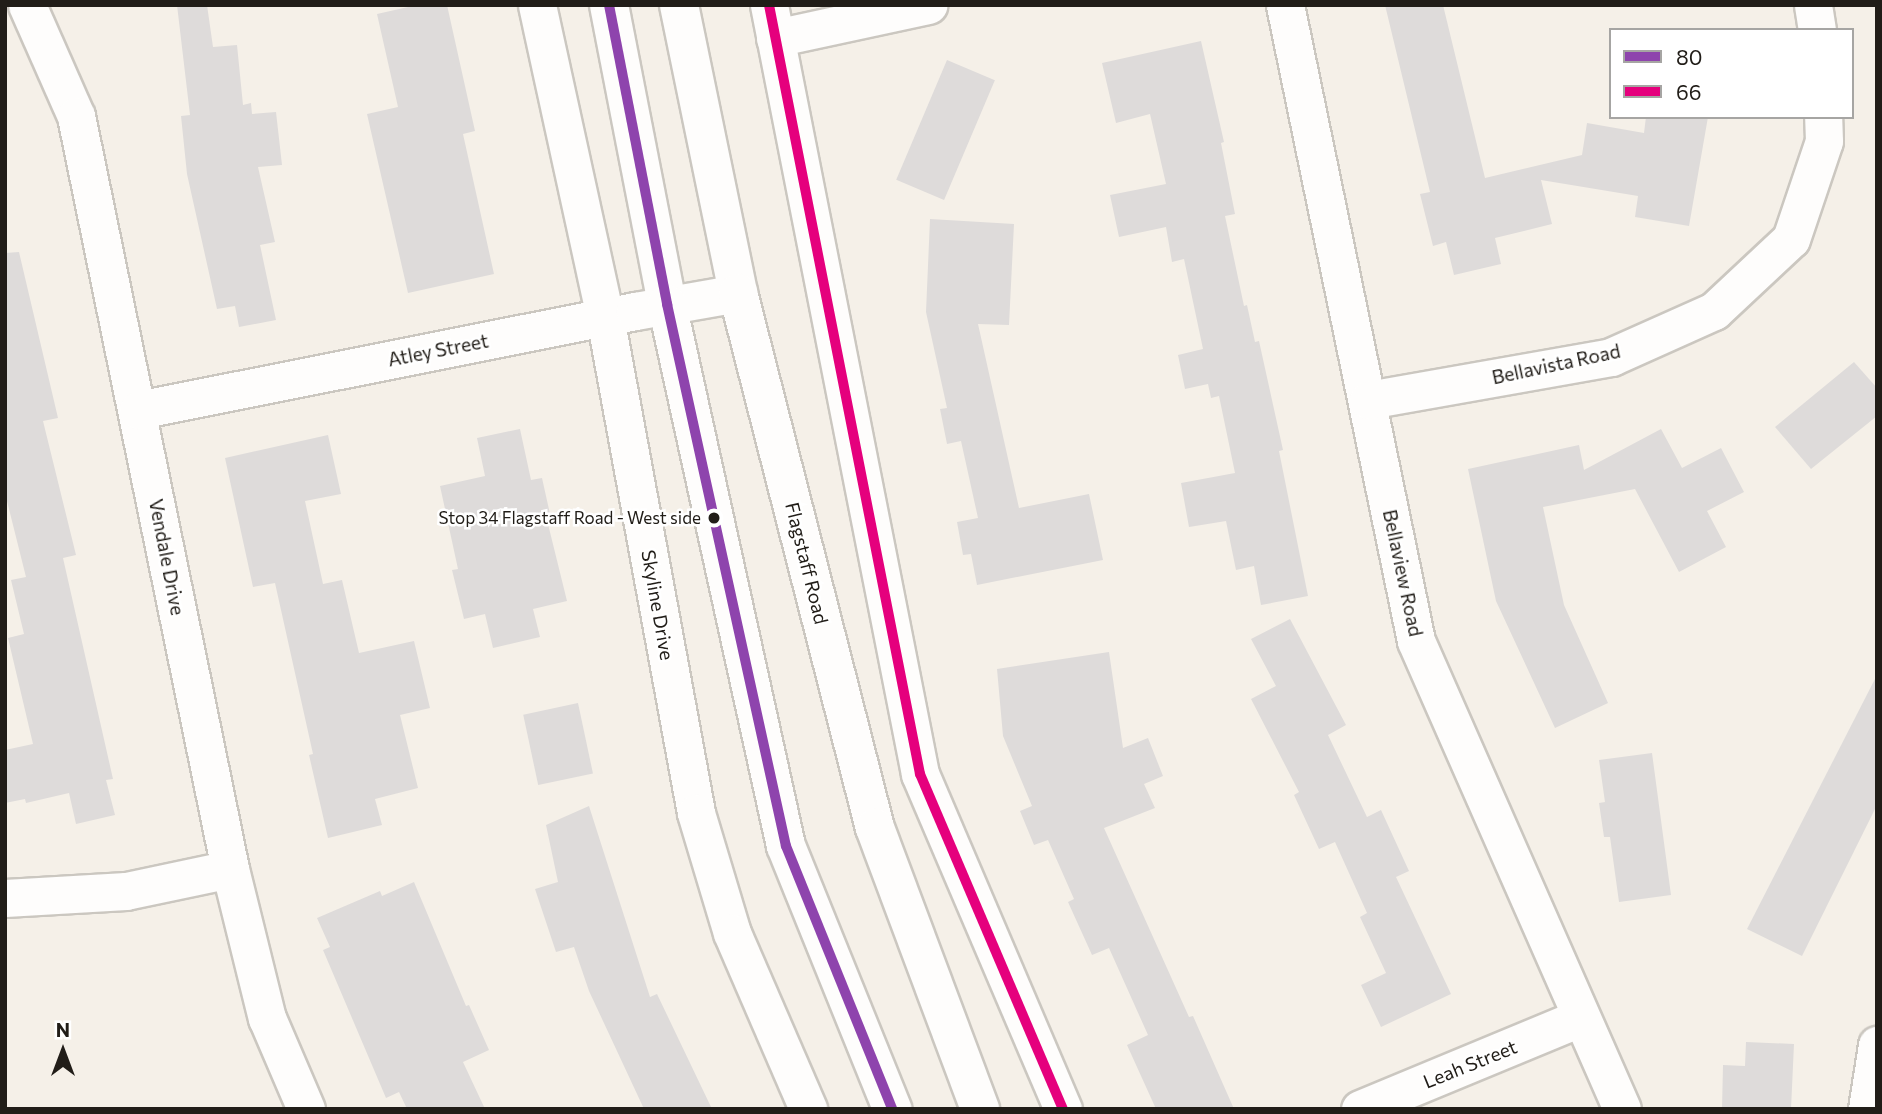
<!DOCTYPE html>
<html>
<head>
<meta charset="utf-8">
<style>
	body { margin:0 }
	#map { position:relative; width:1882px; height:1114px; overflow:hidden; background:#f5f0e8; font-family:Commissioner,sans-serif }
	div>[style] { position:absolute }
	.building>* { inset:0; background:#dedbda; transform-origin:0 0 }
	.roads { filter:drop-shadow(2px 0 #cbc7c0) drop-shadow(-2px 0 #cbc7c0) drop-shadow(0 2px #cbc7c0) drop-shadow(0 -2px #cbc7c0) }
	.street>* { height:37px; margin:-18.5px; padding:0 18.5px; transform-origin:18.5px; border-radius:18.5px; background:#fefdfc }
	.secondary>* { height:38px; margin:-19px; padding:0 19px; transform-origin:19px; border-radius:19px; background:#fefdfc }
	.bus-1>* { height:10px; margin:-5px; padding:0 5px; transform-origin:5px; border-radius:5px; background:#8e44ad }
	.bus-2>* { height:10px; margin:-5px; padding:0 5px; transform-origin:5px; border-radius:5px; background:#e5007d }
	.dots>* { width:19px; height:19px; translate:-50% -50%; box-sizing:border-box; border:4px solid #fff; border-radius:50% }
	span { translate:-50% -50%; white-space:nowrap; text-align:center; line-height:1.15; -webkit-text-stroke:5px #fff; paint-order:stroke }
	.bus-label { font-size:17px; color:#211d18 }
	.right { translate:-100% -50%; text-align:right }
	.street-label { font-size:19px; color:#211d18 }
	.frame { position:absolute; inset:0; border:7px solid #211d18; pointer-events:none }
	.legend { position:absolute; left:1609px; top:28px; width:245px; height:91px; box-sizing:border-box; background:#fff; border:2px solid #a6a5a3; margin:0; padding:9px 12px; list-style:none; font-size:21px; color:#211d18 }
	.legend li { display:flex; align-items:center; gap:14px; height:35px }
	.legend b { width:35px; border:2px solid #a6a5a3 }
	.north { position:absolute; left:28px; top:1016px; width:70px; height:70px; -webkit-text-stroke:5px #fff; paint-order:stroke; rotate:0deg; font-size:19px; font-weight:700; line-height:28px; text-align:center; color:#211d18 }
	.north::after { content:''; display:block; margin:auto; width:24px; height:32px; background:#211d18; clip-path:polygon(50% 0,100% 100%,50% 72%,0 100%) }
</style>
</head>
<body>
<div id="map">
	<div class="building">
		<div style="clip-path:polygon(177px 5px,207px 5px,213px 47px,237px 45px,243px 105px,251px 103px,252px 114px,276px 112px,282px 165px,258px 167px,275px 242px,260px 245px,276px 320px,239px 327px,235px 306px,217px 309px,187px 174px,181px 116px,190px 115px)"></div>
		<div style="clip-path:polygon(417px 5px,447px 5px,475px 131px,463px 134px,494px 274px,408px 293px,367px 114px,398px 107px,377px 14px)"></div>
		<div style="clip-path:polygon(1385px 5px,1443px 5px,1485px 178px,1582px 155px,1587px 123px,1644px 133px,1646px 117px,1708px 117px,1689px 226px,1635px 217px,1638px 196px,1541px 180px,1552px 224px,1495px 238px,1501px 264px,1454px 275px,1446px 242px,1433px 246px,1420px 194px,1430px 192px)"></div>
		<div style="clip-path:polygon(1201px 41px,1224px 142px,1221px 143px,1235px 214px,1225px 216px,1244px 306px,1247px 305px,1255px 342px,1259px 341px,1283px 450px,1279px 451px,1308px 596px,1261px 605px,1254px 566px,1236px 570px,1226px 521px,1189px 527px,1181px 483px,1235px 473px,1219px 396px,1211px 398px,1208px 384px,1185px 389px,1178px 355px,1203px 349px,1184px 259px,1172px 262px,1166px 227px,1119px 237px,1110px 195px,1166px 184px,1150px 114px,1116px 123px,1102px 63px)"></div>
		<div style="left:947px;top:60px;width:52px;height:130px;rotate:23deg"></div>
		<div style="clip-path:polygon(930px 219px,1014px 224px,1009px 325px,978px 324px,1019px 508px,1089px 494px,1103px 560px,977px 585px,971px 554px,963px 555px,957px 522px,978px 518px,961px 441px,947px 444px,940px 409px,947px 408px,926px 312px)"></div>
		<div style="clip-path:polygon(19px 252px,58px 418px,43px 421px,76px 555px,63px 558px,113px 779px,106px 780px,115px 815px,76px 824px,69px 793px,26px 803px,25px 799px,5px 803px,5px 750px,33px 744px,8px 638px,24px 634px,11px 580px,26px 577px,5px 493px,5px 253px)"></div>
		<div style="clip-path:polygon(1854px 362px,1877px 388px,1877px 416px,1811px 469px,1775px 427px)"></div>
		<div style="clip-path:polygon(520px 429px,531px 480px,542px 478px,552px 523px,548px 524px,567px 601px,533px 609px,540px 637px,493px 648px,485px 614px,464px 619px,452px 570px,458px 569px,440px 486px,485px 476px,477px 438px)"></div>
		<div style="clip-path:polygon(1661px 429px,1682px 468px,1721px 448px,1744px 492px,1707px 511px,1726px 547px,1679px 572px,1635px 489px,1543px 507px,1564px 605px,1608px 703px,1555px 728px,1496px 601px,1468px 469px,1579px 445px,1584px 470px)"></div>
		<div style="clip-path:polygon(328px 435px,341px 494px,305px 501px,323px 584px,342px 580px,359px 653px,414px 641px,430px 708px,400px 715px,418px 788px,375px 799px,382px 825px,328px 838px,309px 755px,313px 754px,275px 583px,253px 587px,225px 458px)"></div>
		<div style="clip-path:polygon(1290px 619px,1346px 725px,1328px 735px,1367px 817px,1381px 810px,1409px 871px,1396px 877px,1451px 994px,1381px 1027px,1361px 985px,1386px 973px,1360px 917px,1367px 913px,1335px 842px,1319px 849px,1294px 795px,1299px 792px,1251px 699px,1276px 686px,1251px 639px)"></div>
		<div style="clip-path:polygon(1109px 652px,1123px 748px,1148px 738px,1163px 776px,1144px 784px,1155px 808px,1104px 828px,1189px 1017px,1193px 1016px,1234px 1109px,1156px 1109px,1127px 1045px,1148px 1035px,1109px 948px,1092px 955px,1068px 902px,1074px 899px,1048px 840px,1034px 845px,1020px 811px,1032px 806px,1003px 736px,997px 669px)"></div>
		<div style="clip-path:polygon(1877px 675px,1877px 805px,1802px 956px,1747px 929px)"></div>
		<div style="left:578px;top:703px;width:72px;height:56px;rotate:78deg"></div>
		<div style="clip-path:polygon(1652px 753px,1671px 895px,1619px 902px,1610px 837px,1604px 837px,1599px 803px,1605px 802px,1599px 760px)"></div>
		<div style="clip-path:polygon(589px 806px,650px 997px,657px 994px,712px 1109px,644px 1109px,589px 991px,574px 947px,556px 952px,535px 889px,558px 882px,546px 825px)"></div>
		<div style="clip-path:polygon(414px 882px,466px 1006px,469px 1005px,489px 1050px,463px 1062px,485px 1109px,407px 1109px,399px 1092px,386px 1098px,323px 950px,330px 947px,317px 918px,380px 891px,382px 896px)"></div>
		<div style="clip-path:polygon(1746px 1042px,1794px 1044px,1791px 1109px,1722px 1109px,1723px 1065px,1745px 1066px)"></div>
	</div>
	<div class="roads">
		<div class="street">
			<div style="left:27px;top:5px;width:121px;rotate:66.2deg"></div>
			<div style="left:76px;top:116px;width:769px;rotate:78.44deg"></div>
			<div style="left:230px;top:869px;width:154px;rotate:76.1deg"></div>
			<div style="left:267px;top:1018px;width:99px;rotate:66.8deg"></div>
			<div style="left:537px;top:5px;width:319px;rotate:77.7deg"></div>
			<div style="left:605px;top:317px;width:504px;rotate:79.6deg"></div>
			<div style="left:696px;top:813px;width:125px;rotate:73.3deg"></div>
			<div style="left:732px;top:933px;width:192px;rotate:66.6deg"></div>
			<div style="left:769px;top:5px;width:784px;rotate:78.89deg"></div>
			<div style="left:920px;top:774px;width:364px;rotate:66.9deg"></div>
			<div style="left:1285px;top:5px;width:649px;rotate:78.36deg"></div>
			<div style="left:1416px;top:641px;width:511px;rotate:66.24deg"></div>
			<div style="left:1813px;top:5px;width:25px;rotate:81deg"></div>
			<div style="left:775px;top:38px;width:157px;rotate:-12.2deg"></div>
			<div style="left:1368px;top:400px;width:247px;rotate:-10deg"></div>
			<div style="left:1611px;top:357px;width:113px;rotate:-24.1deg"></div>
			<div style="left:1714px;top:311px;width:105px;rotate:-43.1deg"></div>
			<div style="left:1791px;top:239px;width:103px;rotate:-71.4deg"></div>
			<div style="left:1824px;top:141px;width:24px;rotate:-92deg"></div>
			<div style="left:138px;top:410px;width:507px;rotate:-11.27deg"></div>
			<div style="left:635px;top:311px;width:105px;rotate:-9.9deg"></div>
			<div style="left:5px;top:898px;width:121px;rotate:-3.3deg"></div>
			<div style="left:126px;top:891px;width:106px;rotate:-11.9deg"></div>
			<div style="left:1360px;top:1109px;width:238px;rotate:-22.5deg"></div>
			<div style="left:1867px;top:1109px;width:65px;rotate:-81.1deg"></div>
		</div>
		<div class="secondary">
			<div style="left:609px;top:5px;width:305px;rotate:79deg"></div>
			<div style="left:667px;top:304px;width:555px;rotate:77.62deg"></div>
			<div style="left:786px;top:846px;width:284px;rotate:68deg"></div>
			<div style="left:679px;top:5px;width:294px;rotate:78.4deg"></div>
			<div style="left:738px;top:293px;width:552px;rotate:75.64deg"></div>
			<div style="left:875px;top:828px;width:300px;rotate:69.5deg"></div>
		</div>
	</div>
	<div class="bus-1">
		<div style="left:609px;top:5px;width:305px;rotate:79deg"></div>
		<div style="left:667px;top:304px;width:555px;rotate:77.62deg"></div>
		<div style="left:786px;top:846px;width:284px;rotate:68deg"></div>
	</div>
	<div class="bus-2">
		<div style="left:769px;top:5px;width:784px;rotate:78.89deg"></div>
		<div style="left:920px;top:774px;width:364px;rotate:66.9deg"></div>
	</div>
	<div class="dots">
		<div style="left:714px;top:518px;background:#211d18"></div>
	</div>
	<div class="bus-label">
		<span class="right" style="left:701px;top:518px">Stop 34 Flagstaff Road - West side</span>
	</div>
	<div class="street-label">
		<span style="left:438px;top:350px;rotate:-11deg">Atley Street</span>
		<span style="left:1556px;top:364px;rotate:-12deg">Bellavista Road</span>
		<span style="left:167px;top:557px;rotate:79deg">Vendale Drive</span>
		<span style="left:807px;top:563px;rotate:76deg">Flagstaff Road</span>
		<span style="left:1403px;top:573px;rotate:78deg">Bellaview Road</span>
		<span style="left:658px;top:605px;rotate:80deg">Skyline Drive</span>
		<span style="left:1470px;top:1064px;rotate:-22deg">Leah Street</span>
	</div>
	<div class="frame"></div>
	<ul class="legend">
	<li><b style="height:9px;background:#8e44ad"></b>80</li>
	<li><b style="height:9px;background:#e5007d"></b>66</li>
	</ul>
	<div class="north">N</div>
</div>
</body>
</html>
